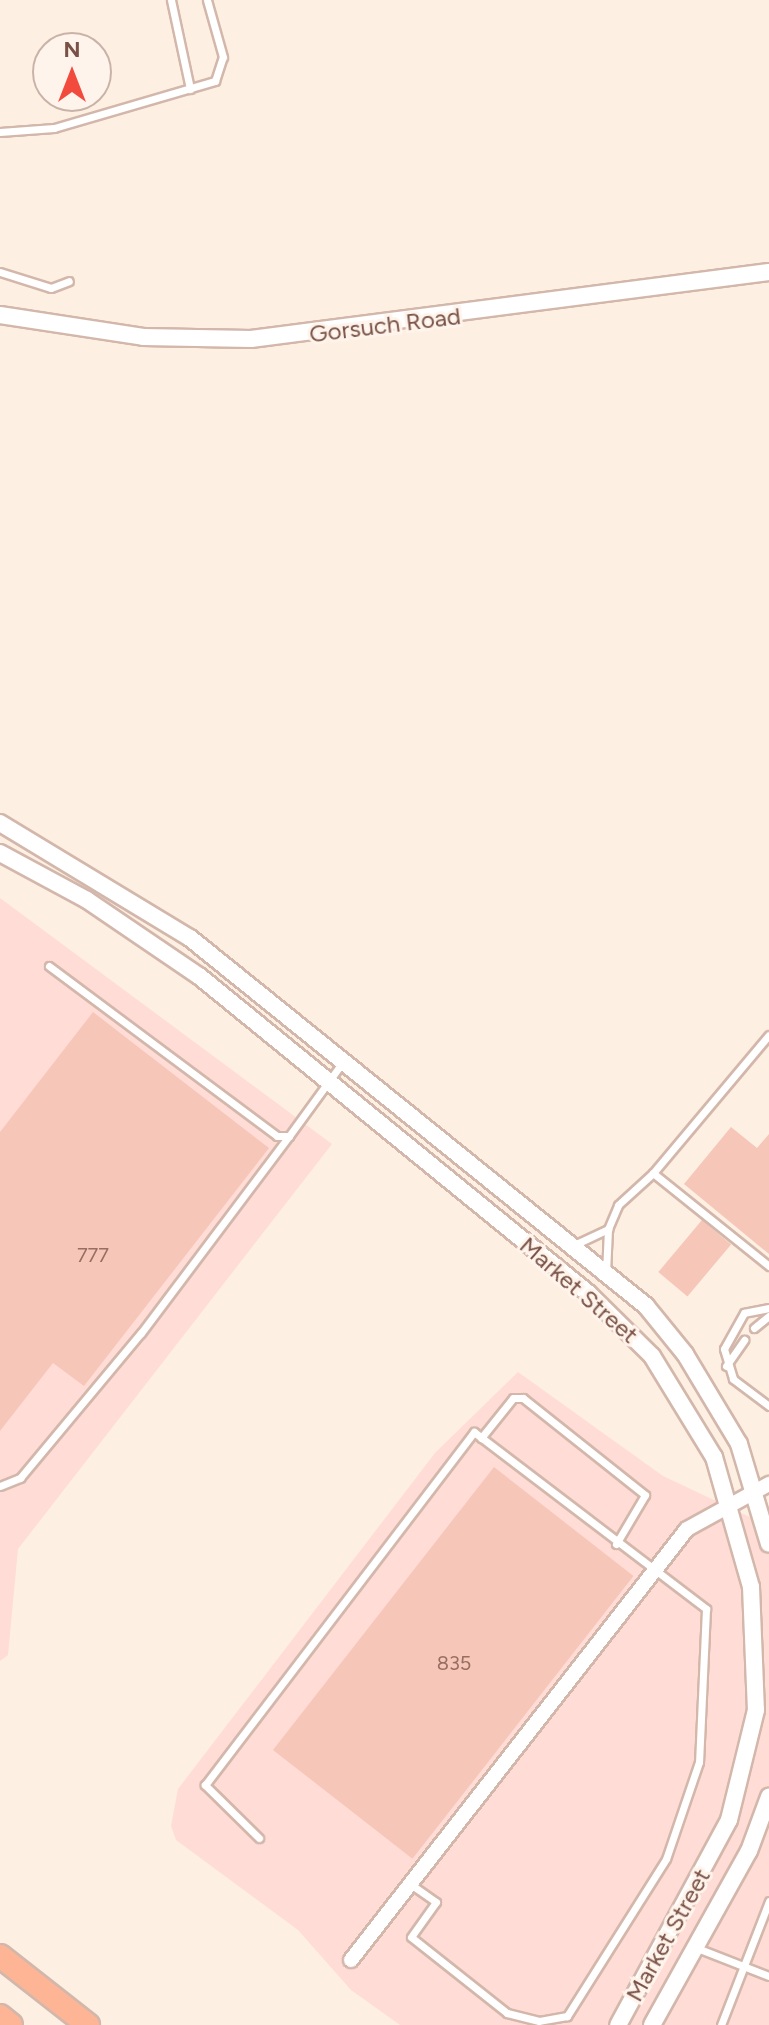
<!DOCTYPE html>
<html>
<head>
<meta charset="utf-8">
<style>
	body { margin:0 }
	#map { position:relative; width:769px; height:2025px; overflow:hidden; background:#feefe3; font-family:Figtree,sans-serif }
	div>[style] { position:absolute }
	.commercial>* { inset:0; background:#ffdcd6 }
	.building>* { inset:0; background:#f6c7b8; transform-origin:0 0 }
	.roads { filter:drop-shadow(2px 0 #d3b7ab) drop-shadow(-2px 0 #d3b7ab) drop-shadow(0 2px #d3b7ab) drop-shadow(0 -2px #d3b7ab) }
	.service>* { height:7px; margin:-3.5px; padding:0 3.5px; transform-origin:3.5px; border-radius:3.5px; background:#fff }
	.minor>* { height:14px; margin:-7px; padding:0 7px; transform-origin:7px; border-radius:7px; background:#fff }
	.tertiary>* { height:16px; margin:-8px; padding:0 8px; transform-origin:8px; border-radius:8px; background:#fff }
	.trunk>* { height:22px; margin:-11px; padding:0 11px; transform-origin:11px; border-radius:11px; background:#feb596 }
	span { translate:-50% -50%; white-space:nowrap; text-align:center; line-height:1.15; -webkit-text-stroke:6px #fff4eb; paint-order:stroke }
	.number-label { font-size:20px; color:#986e62 }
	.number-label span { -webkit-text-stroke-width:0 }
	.street-label { font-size:24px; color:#795146 }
	.north { position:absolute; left:32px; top:32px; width:80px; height:80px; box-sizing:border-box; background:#fff4eb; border:2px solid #c9b3a9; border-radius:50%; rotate:0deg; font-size:22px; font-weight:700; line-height:32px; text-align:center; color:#795146 }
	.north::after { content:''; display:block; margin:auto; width:28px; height:36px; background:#f24b3e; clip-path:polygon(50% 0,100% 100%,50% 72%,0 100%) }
</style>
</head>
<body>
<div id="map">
	<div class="commercial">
		<div style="clip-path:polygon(0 898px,332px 1144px,18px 1549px,8px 1655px,0 1661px)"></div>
		<div style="clip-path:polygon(518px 1372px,663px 1476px,769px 1526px,769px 2025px,400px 2025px,351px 1990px,298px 1930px,176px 1840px,171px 1826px,178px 1789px,435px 1453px)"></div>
	</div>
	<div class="building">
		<div style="clip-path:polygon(93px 1012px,269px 1148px,84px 1386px,53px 1363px,0 1431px,0 1132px)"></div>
		<div style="clip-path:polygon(731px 1127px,757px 1148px,769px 1134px,769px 1254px,684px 1184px)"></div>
		<div style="left:702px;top:1220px;width:38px;height:68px;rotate:40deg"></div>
		<div style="left:494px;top:1467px;width:177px;height:359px;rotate:38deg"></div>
	</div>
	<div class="roads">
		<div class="service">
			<div style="left:171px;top:0;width:91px;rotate:77.9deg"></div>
			<div style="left:0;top:132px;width:54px;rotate:-4.2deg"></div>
			<div style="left:54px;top:128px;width:168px;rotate:-16.3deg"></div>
			<div style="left:215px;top:81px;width:25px;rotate:-72deg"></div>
			<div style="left:223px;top:57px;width:59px;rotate:-105.7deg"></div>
			<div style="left:0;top:272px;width:53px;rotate:17.4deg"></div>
			<div style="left:51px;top:288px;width:19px;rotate:-21deg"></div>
			<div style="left:49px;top:966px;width:284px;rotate:36.7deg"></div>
			<div style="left:277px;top:1136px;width:12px"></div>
			<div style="left:289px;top:1136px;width:90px;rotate:-54deg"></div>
			<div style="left:653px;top:1173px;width:180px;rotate:-50deg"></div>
			<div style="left:574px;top:1245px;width:38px;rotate:-25deg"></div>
			<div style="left:606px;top:1273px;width:44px;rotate:-87.4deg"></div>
			<div style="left:608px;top:1229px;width:26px;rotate:-67deg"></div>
			<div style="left:618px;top:1205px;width:47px;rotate:-42.4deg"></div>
			<div style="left:653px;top:1173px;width:149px;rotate:38.7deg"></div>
			<div style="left:769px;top:1308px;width:25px;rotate:169deg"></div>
			<div style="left:744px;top:1313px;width:41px;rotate:119.1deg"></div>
			<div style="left:724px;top:1349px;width:31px;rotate:73deg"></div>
			<div style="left:733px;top:1379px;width:45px;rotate:36.9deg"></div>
			<div style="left:754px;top:1328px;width:19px;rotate:-39deg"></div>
			<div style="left:726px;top:1366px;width:32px;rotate:-55deg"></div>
			<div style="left:481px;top:1438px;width:51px;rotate:-51.3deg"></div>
			<div style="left:513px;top:1398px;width:10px"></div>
			<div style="left:523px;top:1398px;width:156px;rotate:38.5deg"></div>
			<div style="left:645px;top:1495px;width:57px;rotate:120.6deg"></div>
			<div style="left:0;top:1486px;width:22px;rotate:-22deg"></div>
			<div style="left:20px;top:1478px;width:189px;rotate:-50.2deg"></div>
			<div style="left:141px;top:1333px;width:246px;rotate:-53.1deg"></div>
			<div style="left:259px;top:1838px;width:76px;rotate:-135.5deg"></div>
			<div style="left:205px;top:1785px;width:444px;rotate:-52.7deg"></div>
			<div style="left:474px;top:1432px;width:292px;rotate:37.3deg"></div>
			<div style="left:706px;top:1609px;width:153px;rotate:92.6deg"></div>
			<div style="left:699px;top:1762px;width:102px;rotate:108.8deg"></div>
			<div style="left:666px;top:1859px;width:186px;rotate:122.2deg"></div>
			<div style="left:567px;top:2016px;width:28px;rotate:170deg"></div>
			<div style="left:539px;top:2021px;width:33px;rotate:-166deg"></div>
			<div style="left:507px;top:2013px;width:122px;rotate:-141.6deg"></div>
			<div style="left:411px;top:1937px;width:43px;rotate:-54.5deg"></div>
			<div style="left:436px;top:1902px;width:32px;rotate:-145deg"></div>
			<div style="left:697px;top:1948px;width:77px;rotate:21.3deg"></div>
			<div style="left:721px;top:2025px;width:133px;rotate:-68.8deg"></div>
		</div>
		<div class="minor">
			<div style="left:351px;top:1960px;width:546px;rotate:-52.06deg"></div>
			<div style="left:687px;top:1529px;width:94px;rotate:-28.8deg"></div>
		</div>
		<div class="tertiary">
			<div style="left:0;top:315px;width:145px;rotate:8.7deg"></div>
			<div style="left:143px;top:337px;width:108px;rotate:1.1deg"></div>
			<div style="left:251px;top:339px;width:522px;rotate:-7.37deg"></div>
			<div style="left:0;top:823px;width:222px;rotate:31.2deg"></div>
			<div style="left:190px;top:938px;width:586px;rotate:38.9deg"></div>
			<div style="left:646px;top:1306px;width:62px;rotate:50.9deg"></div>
			<div style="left:685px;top:1354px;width:105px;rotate:59deg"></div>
			<div style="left:739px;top:1444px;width:104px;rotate:73.3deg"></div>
			<div style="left:0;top:853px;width:99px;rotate:28.4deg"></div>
			<div style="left:87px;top:900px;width:135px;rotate:34.2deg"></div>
			<div style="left:199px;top:976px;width:502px;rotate:39.18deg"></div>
			<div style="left:588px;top:1293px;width:90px;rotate:44.5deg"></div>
			<div style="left:652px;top:1356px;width:119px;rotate:58.5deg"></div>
			<div style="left:714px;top:1457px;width:135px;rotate:74.1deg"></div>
			<div style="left:751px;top:1587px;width:123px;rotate:87.7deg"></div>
			<div style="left:756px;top:1710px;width:113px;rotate:103.8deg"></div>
			<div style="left:729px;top:1820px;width:233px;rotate:118.4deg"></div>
			<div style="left:652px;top:2025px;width:199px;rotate:-60.9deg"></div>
			<div style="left:749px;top:1851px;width:58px;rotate:-69.7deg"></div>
		</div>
		<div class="trunk">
			<div style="left:0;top:1956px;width:112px;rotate:38.1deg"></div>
			<div style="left:0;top:2016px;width:14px;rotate:39deg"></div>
		</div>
	</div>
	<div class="number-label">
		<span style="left:93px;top:1255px">777</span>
		<span style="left:454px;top:1663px">835</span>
	</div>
	<div class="street-label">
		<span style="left:385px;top:325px;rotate:-7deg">Gorsuch Road</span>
		<span style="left:579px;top:1290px;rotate:41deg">Market Street</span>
		<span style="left:668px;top:1935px;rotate:-61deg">Market Street</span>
	</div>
	<div class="north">N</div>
</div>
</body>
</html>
